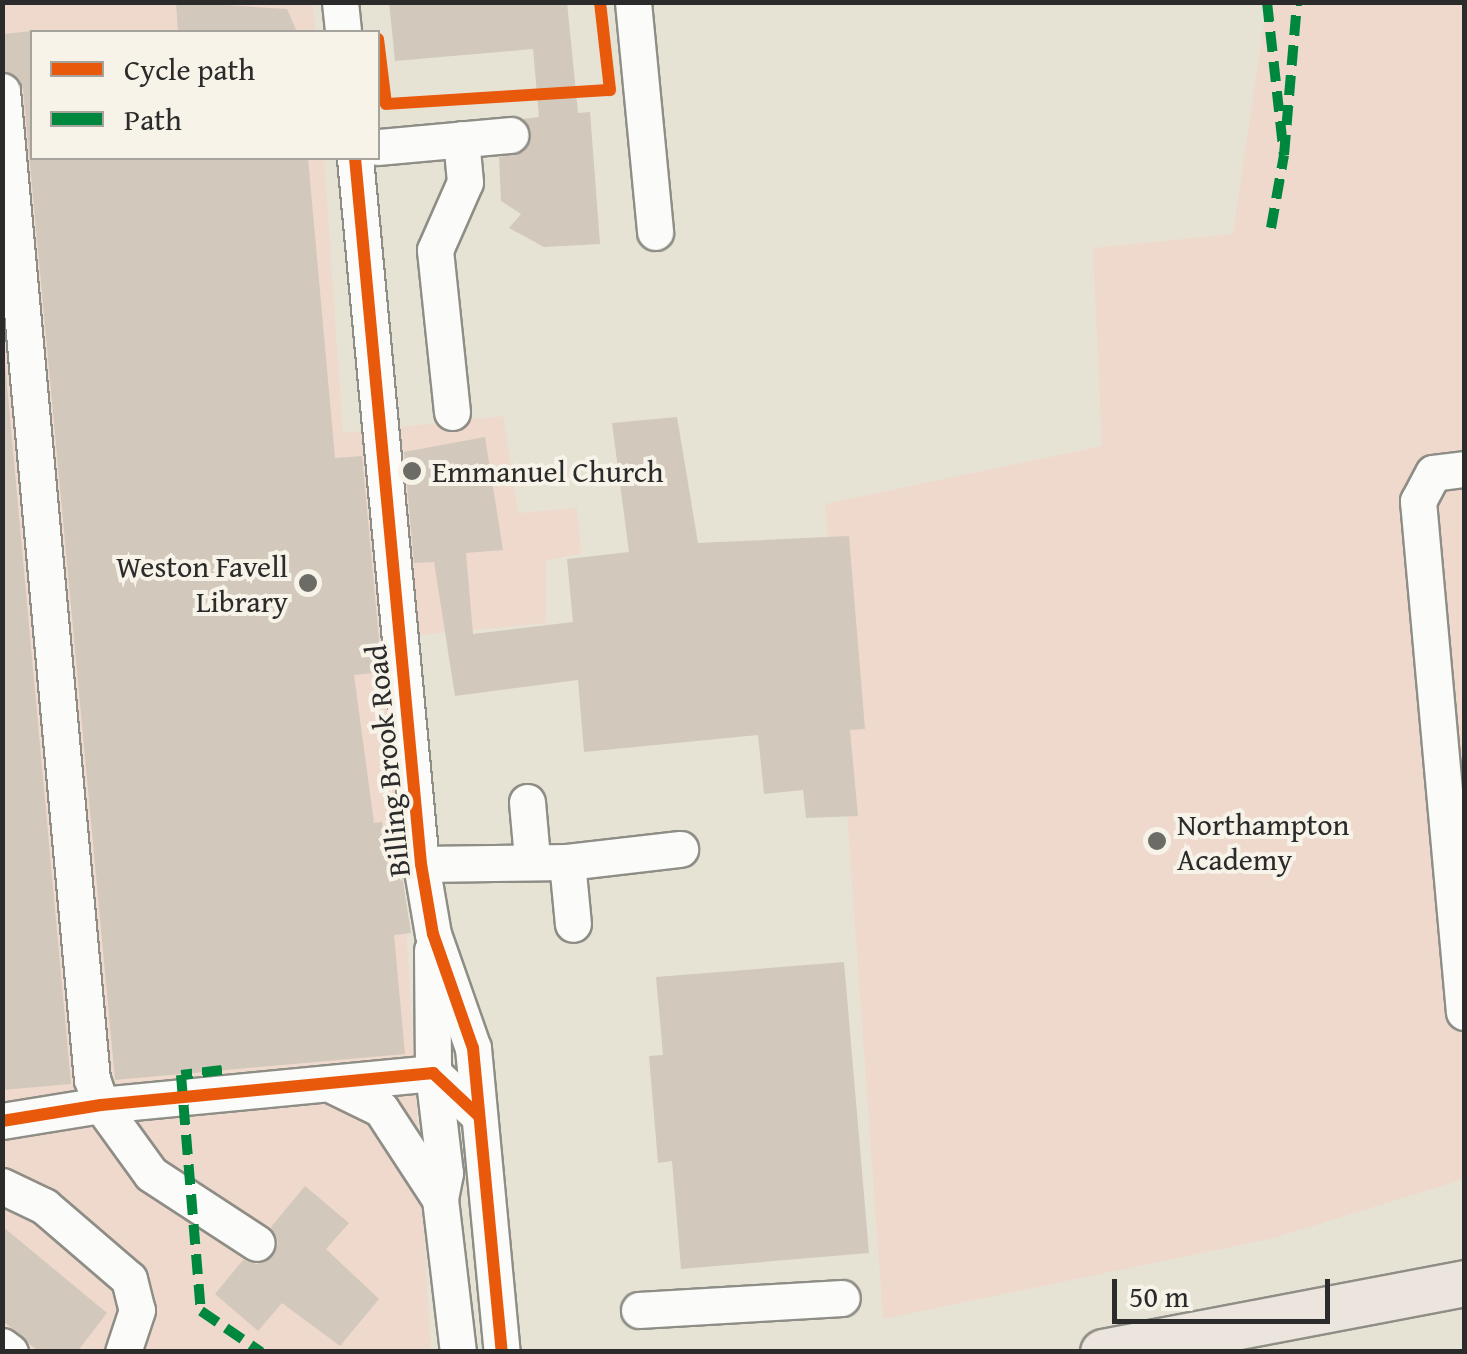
<!DOCTYPE html>
<html>
<head>
<meta charset="utf-8">
<style>
	body { margin:0 }
	#map { position:relative; width:1467px; height:1354px; overflow:hidden; background:#e6e3d5; font-family:"Gentium Book Plus",serif }
	div>[style] { position:absolute }
	.built>* { inset:0; background:#efd9cd }
	.building>* { inset:0; background:#d2c8bc }
	.roads { filter:drop-shadow(2px 0 #8e8d86) drop-shadow(-2px 0 #8e8d86) drop-shadow(0 2px #8e8d86) drop-shadow(0 -2px #8e8d86) }
	.minor>* { height:35px; margin:-17.5px; padding:0 17.5px; transform-origin:17.5px; border-radius:17.5px; background:#fbfbf9 }
	.major>* { height:45px; margin:-22.5px; padding:0 22.5px; transform-origin:22.5px; border-radius:22.5px; background:#ece5dd }
	.quiet>* { height:10px; margin-top:-5px; transform-origin:0; background:repeating-linear-gradient(90deg,#00873e 0 20px,transparent 0 30px) }
	.cycleway>* { height:12px; margin:-6px; padding:0 6px; transform-origin:6px; border-radius:6px; background:#e8590c }
	.dots>* { width:28px; height:28px; translate:-50% -50%; box-sizing:border-box; border:5px solid #f7f3e8; border-radius:50% }
	span { translate:-50% -50%; white-space:nowrap; text-align:center; line-height:1.15; -webkit-text-stroke:8px #f7f3e8; paint-order:stroke }
	.poi-label { font-size:30px; color:#2b2b2b }
	.left { translate:0 -50%; text-align:left }
	.right { translate:-100% -50%; text-align:right }
	.street-label { font-size:30px; color:#2b2b2b }
	.frame { position:absolute; inset:0; border:5px solid #2b2b2b; pointer-events:none }
	.legend { position:absolute; left:30px; top:30px; width:350px; height:130px; box-sizing:border-box; background:#f7f3e8; border:2px solid #a5a39c; margin:0; padding:12px 18px; list-style:none; font-size:30px; color:#2b2b2b }
	.legend li { display:flex; align-items:center; gap:20px; height:50px }
	.legend b { width:50px; border:2px solid #a5a39c }
	.scale { position:absolute; left:1112px; top:1279px; width:218px; height:45px; box-sizing:border-box; border:5px solid #2b2b2b; border-top:0; padding-left:12px; font-size:30px; line-height:35px; white-space:nowrap; color:#2b2b2b; -webkit-text-stroke:8px #f7f3e8; paint-order:stroke }
</style>
</head>
<body>
<div id="map">
	<div class="built">
		<div style="clip-path:polygon(3px 3px,313px 3px,315px 32px,32px 32px,32px 158px,324px 158px,343px 433px,503px 416px,518px 513px,577px 508px,581px 554px,546px 560px,546px 623px,389px 638px,431px 1351px,3px 1352px)"></div>
		<div style="clip-path:polygon(1267px 3px,1464px 3px,1464px 1179px,1274px 1238px,883px 1319px,825px 504px,1102px 446px,1093px 248px,1233px 234px)"></div>
	</div>
	<div class="building">
		<div style="clip-path:polygon(176px 2px,287px 9px,297px 32px,178px 32px)"></div>
		<div style="clip-path:polygon(389px 2px,567px 2px,578px 113px,590px 112px,600px 244px,544px 247px,509px 228px,521px 214px,501px 201px,499px 157px,523px 152px,531px 134px,523px 119px,539px 117px,533px 49px,395px 61px)"></div>
		<div style="clip-path:polygon(32px 31px,32px 158px,308px 158px,335px 458px,362px 456px,382px 672px,354px 675px,374px 823px,382px 822px,386px 857px,399px 856px,411px 933px,394px 935px,405px 1054px,115px 1080px,23px 89px,19px 78px,2px 70px,2px 34px)"></div>
		<div style="clip-path:polygon(2px 331px,71px 1084px,2px 1090px)"></div>
		<div style="clip-path:polygon(677px 417px,698px 543px,849px 536px,865px 729px,850px 730px,858px 816px,806px 818px,803px 790px,764px 794px,758px 735px,584px 752px,578px 680px,455px 696px,434px 562px,414px 563px,404px 452px,485px 437px,503px 550px,466px 553px,473px 634px,573px 622px,567px 559px,629px 552px,612px 423px)"></div>
		<div style="clip-path:polygon(844px 962px,869px 1253px,681px 1269px,672px 1161px,658px 1163px,649px 1056px,663px 1055px,656px 977px)"></div>
		<div style="clip-path:polygon(305px 1186px,349px 1223px,326px 1249px,379px 1299px,340px 1346px,282px 1303px,258px 1331px,215px 1294px,243px 1260px,257px 1264px,274px 1255px,278px 1243px,271px 1227px)"></div>
		<div style="clip-path:polygon(2px 1226px,107px 1313px,77px 1352px,39px 1352px,2px 1320px)"></div>
	</div>
	<div class="roads">
		<div class="minor">
			<div style="left:340px;top:2px;width:30px;rotate:84deg"></div>
			<div style="left:633px;top:2px;width:231px;rotate:84.5deg"></div>
			<div style="left:2px;top:91px;width:992px;rotate:84.8deg"></div>
			<div style="left:92px;top:1079px;width:28px;rotate:71deg"></div>
			<div style="left:101px;top:1105px;width:85px;rotate:54.1deg"></div>
			<div style="left:151px;top:1174px;width:126px;rotate:33.1deg"></div>
			<div style="left:378px;top:147px;width:133px;rotate:-5.2deg"></div>
			<div style="left:355px;top:158px;width:709px;rotate:84.66deg"></div>
			<div style="left:421px;top:864px;width:71px;rotate:80.3deg"></div>
			<div style="left:433px;top:934px;width:121px;rotate:70.7deg"></div>
			<div style="left:473px;top:1048px;width:305px;rotate:84.6deg"></div>
			<div style="left:452px;top:412px;width:163px;rotate:-96deg"></div>
			<div style="left:435px;top:250px;width:74px;rotate:-66.2deg"></div>
			<div style="left:465px;top:182px;width:43px;rotate:-95.3deg"></div>
			<div style="left:1464px;top:469px;width:31px;rotate:173deg"></div>
			<div style="left:1433px;top:473px;width:32px;rotate:118deg"></div>
			<div style="left:1418px;top:501px;width:513px;rotate:84.86deg"></div>
			<div style="left:527px;top:802px;width:56px;rotate:84.9deg"></div>
			<div style="left:567px;top:862px;width:62px;rotate:84.5deg"></div>
			<div style="left:421px;top:864px;width:146px;rotate:-0.8deg"></div>
			<div style="left:567px;top:862px;width:114px;rotate:-6.6deg"></div>
			<div style="left:432px;top:950px;width:123px;rotate:89.5deg"></div>
			<div style="left:433px;top:1073px;width:101px;rotate:83.2deg"></div>
			<div style="left:445px;top:1173px;width:26px;rotate:101deg"></div>
			<div style="left:440px;top:1199px;width:154px;rotate:83.3deg"></div>
			<div style="left:334px;top:1086px;width:52px;rotate:26.1deg"></div>
			<div style="left:381px;top:1109px;width:108px;rotate:56.8deg"></div>
			<div style="left:2px;top:1121px;width:100px;rotate:-9.2deg"></div>
			<div style="left:101px;top:1105px;width:334px;rotate:-5.5deg"></div>
			<div style="left:433px;top:1073px;width:63px;rotate:43.1deg"></div>
			<div style="left:2px;top:1186px;width:47px;rotate:25.5deg"></div>
			<div style="left:44px;top:1206px;width:112px;rotate:40.7deg"></div>
			<div style="left:129px;top:1279px;width:32px;rotate:76deg"></div>
			<div style="left:137px;top:1310px;width:44px;rotate:108.4deg"></div>
			<div style="left:639px;top:1310px;width:203px;rotate:-3.4deg"></div>
			<div style="left:2px;top:1346px;width:10px;rotate:37deg"></div>
		</div>
		<div class="major">
			<div style="left:1103px;top:1352px;width:368px;rotate:-10.8deg"></div>
		</div>
	</div>
	<div class="quiet">
		<div style="left:1267px;top:2px;width:154px;rotate:83.7deg"></div>
		<div style="left:1284px;top:155px;width:154px;rotate:-85.1deg"></div>
		<div style="left:1271px;top:228px;width:74px;rotate:-79.9deg"></div>
		<div style="left:222px;top:1070px;width:41px;rotate:173deg"></div>
		<div style="left:181px;top:1075px;width:237px;rotate:85.2deg"></div>
		<div style="left:201px;top:1311px;width:73px;rotate:34.3deg"></div>
	</div>
	<div class="cycleway">
		<div style="left:378px;top:39px;width:65px;rotate:83deg"></div>
		<div style="left:386px;top:104px;width:224px;rotate:-3.6deg"></div>
		<div style="left:610px;top:90px;width:89px;rotate:-96.5deg"></div>
		<div style="left:355px;top:158px;width:709px;rotate:84.66deg"></div>
		<div style="left:421px;top:864px;width:71px;rotate:80.3deg"></div>
		<div style="left:433px;top:934px;width:121px;rotate:70.7deg"></div>
		<div style="left:473px;top:1048px;width:305px;rotate:84.6deg"></div>
		<div style="left:2px;top:1121px;width:100px;rotate:-9.2deg"></div>
		<div style="left:101px;top:1105px;width:334px;rotate:-5.5deg"></div>
		<div style="left:433px;top:1073px;width:63px;rotate:43.1deg"></div>
	</div>
	<div class="dots">
		<div style="left:412px;top:471px;background:#6c6b66"></div>
		<div style="left:308px;top:583px;background:#6c6b66"></div>
		<div style="left:1157px;top:841px;background:#6c6b66"></div>
	</div>
	<div class="poi-label">
		<span class="left" style="left:432px;top:471px">Emmanuel Church</span>
		<span class="right" style="left:288px;top:583px">Weston Favell<br>Library</span>
		<span class="left" style="left:1177px;top:841px">Northampton<br>Academy</span>
	</div>
	<div class="street-label">
		<span style="left:387px;top:761px;rotate:-96deg">Billing Brook Road</span>
	</div>
	<div class="frame"></div>
	<ul class="legend">
	<li><b style="height:12px;background:#e8590c"></b>Cycle path</li>
	<li><b style="height:12px;background:#00873e"></b>Path</li>
	</ul>
	<div class="scale">50 m</div>
</div>
</body>
</html>
